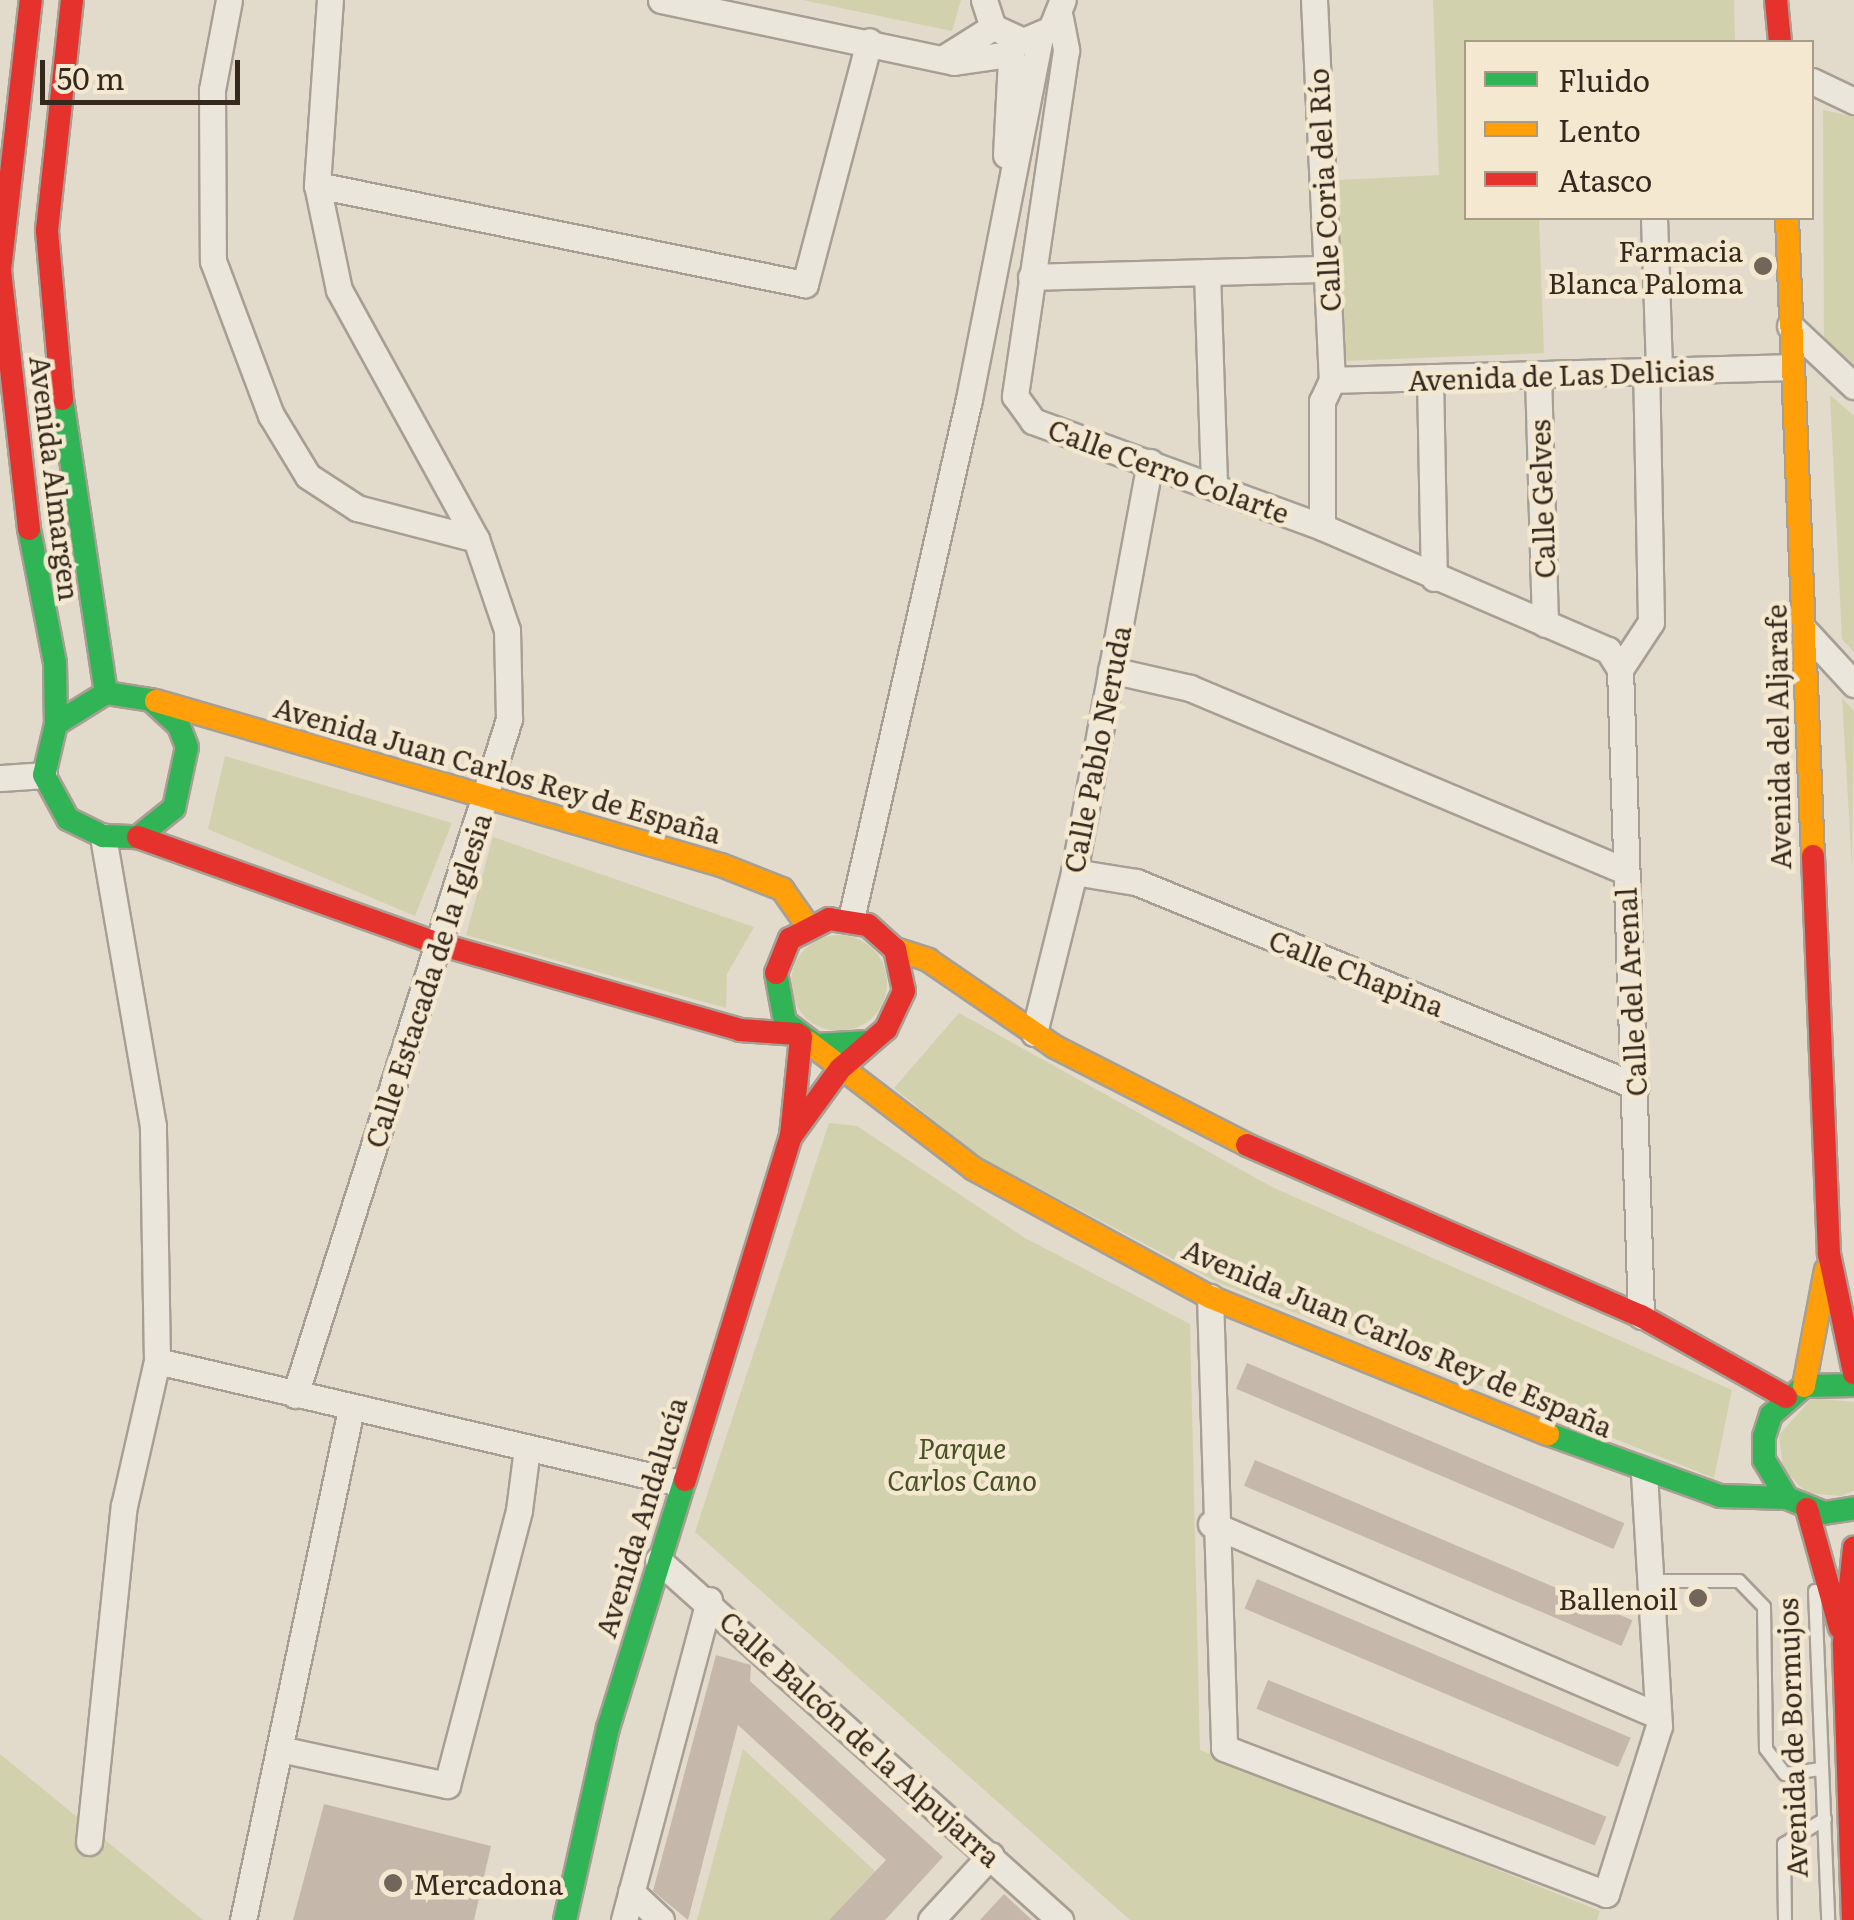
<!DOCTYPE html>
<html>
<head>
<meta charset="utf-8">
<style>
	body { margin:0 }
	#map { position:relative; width:1854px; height:1920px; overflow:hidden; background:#e2daca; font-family:Literata,serif }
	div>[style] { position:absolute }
	.green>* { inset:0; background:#d2d1ad }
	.round { border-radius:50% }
	.building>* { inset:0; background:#c5b8ab; transform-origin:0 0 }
	.roads { filter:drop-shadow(2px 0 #a79f94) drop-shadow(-2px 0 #a79f94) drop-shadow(0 2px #a79f94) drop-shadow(0 -2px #a79f94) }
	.lane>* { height:12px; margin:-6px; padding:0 6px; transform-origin:6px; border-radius:6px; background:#eae6dc }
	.street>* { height:25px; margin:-12.5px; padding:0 12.5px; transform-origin:12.5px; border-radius:12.5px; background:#eae6dc }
	.fast>* { height:22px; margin:-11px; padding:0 11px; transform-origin:11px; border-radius:11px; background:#30b455 }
	.slow>* { height:22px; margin:-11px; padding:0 11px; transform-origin:11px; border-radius:11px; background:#ff9f0a }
	.jam>* { height:22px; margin:-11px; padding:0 11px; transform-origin:11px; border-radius:11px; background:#e5322d }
	.dots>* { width:28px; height:28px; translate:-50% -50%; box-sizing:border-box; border:5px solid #f4e8d0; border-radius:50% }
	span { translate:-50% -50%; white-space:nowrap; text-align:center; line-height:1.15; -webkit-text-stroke:9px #f4e8d0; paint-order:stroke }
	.street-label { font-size:28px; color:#35281d }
	.poi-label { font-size:28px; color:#35281d }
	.right { translate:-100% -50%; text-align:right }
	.left { translate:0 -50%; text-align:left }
	.park-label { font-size:28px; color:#475124; font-style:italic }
	.legend { position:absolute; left:1464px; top:40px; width:350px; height:180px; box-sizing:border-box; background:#f4e8d0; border:2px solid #a89b88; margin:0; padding:12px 18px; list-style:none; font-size:30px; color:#35281d }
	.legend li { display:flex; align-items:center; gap:20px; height:50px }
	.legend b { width:50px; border:2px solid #a89b88 }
	.scale { position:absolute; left:40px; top:60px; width:200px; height:45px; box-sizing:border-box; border:5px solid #35281d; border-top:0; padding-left:12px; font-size:30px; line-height:35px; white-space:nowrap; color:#35281d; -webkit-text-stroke:8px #f4e8d0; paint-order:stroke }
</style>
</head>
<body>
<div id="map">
	<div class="green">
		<div style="clip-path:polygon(802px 0,961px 0,952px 31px)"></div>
		<div style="clip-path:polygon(1433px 0,1734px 0,1735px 42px,1466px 42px,1466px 218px,1539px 218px,1544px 353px,1345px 361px,1338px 180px,1439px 175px)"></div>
		<div style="clip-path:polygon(1823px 110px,1854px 117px,1854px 370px,1824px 344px)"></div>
		<div style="clip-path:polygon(1830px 395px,1854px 416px,1854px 652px,1842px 639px)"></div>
		<div style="clip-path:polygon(1842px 698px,1854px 711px,1852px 866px)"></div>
		<div style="clip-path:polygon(225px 756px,452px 823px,415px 916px,208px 829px)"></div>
		<div style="clip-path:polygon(493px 837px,754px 927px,727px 974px,726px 1008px,466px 935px)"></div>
		<div class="round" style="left:791px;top:935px;width:96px;height:96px"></div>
		<div style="clip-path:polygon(959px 1013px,1272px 1187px,1732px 1390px,1714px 1478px,1217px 1282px,978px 1156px,894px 1088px)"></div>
		<div style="clip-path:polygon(829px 1123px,857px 1126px,1025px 1238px,1190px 1324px,1200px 1750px,1600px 1911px,1597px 1920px,1130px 1920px,695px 1532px)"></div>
		<div style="clip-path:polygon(1812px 1398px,1854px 1402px,1854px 1491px,1841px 1496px,1807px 1493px,1783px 1469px,1779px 1435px)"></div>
		<div style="clip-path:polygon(743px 1749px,875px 1871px,829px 1920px,697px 1920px)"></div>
		<div style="clip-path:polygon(0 1754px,203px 1920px,0 1920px)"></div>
	</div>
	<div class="building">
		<div style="left:1247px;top:1363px;width:410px;height:28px;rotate:23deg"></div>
		<div style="left:1255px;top:1460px;width:410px;height:28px;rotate:23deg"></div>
		<div style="left:1257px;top:1579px;width:406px;height:32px;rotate:23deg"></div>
		<div style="clip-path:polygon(716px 1655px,751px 1665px,750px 1681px,943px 1857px,885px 1920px,829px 1920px,886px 1860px,738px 1725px,688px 1920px,653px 1891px)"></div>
		<div style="left:1268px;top:1680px;width:365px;height:31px;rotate:22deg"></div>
		<div style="clip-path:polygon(324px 1804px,491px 1846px,474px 1920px,293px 1920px)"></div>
		<div style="clip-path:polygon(1004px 1894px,1032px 1920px,980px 1920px)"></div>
	</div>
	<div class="roads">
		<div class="lane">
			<div style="left:1650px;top:1581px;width:89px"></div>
			<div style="left:1739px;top:1581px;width:36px;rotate:46deg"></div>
			<div style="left:1764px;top:1607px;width:142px;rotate:89.2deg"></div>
			<div style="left:1766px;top:1749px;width:31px;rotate:53deg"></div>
			<div style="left:1785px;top:1774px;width:37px;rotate:-8deg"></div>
			<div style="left:1815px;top:1591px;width:329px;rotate:87.7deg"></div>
			<div style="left:1785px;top:1920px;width:76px;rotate:-90.8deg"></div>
			<div style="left:1784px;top:1844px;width:48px;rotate:-31.4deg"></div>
		</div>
		<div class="street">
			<div style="left:229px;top:0;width:92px;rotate:100.7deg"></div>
			<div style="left:212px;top:90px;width:171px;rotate:89.7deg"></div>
			<div style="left:213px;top:261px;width:165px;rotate:69.4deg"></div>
			<div style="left:271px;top:415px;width:71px;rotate:58.8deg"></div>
			<div style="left:308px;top:476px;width:59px;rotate:33.1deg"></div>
			<div style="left:357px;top:508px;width:123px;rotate:14.6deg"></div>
			<div style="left:661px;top:0;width:299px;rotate:11.9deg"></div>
			<div style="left:954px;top:62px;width:56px;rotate:-8.3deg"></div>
			<div style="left:984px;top:0;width:28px;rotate:72deg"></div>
			<div style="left:993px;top:27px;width:33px;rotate:25deg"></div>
			<div style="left:1023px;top:41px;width:30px;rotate:-23deg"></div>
			<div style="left:1051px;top:29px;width:31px;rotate:-68deg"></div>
			<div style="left:1314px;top:0;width:380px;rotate:87.3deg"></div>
			<div style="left:1332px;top:380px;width:23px;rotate:115deg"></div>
			<div style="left:1322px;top:401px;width:126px;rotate:90deg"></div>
			<div style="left:1060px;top:18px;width:33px;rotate:79deg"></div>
			<div style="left:1066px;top:50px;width:350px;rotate:98.4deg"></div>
			<div style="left:1015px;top:396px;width:31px;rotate:54deg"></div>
			<div style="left:1033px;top:421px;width:308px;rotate:20.1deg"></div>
			<div style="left:1322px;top:527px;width:311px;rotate:23.3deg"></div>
			<div style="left:1608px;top:650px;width:22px;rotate:58deg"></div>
			<div style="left:947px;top:56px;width:54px;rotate:-32.2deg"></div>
			<div style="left:1812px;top:81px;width:47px;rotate:25.5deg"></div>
			<div style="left:1006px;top:155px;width:115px;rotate:-87deg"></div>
			<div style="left:317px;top:185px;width:498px;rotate:11.5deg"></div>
			<div style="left:805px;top:284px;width:251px;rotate:-75.2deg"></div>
			<div style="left:1654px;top:218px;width:153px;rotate:88.1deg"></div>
			<div style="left:1207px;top:272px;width:212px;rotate:88.1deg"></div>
			<div style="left:1031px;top:277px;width:295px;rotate:-1.6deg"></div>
			<div style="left:1790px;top:326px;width:88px;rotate:43.2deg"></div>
			<div style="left:1538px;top:374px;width:250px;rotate:88.4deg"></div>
			<div style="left:1430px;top:377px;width:201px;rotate:88.9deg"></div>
			<div style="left:1332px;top:380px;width:458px;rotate:-1.6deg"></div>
			<div style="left:1806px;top:632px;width:71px;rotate:47.3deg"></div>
			<div style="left:1620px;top:669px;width:647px;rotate:88.14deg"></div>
			<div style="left:1620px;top:669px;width:56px;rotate:-56.6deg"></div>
			<div style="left:1651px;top:622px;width:251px;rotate:-91.1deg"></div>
			<div style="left:1111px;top:670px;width:81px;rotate:12.8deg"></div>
			<div style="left:1190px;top:688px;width:471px;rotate:22.8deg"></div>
			<div style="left:0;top:778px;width:44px;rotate:-3.9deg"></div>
			<div style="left:1074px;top:872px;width:63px;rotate:9.2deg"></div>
			<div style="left:1136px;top:882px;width:540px;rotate:22.2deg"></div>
			<div style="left:851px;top:919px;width:533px;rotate:-77.21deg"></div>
			<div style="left:969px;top:399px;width:368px;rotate:-78.9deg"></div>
			<div style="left:1034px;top:1033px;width:166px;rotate:-76deg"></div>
			<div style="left:1074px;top:872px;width:417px;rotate:-79.5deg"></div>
			<div style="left:1210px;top:1297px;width:451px;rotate:88.2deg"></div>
			<div style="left:1224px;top:1748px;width:409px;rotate:20.9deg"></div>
			<div style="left:1606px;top:1894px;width:176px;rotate:-72.5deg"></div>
			<div style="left:1659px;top:1726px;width:253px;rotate:-93.4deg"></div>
			<div style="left:157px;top:1361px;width:537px;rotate:13.13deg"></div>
			<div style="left:295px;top:1395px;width:709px;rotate:-72.43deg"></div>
			<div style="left:509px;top:719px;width:89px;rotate:-91.3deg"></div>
			<div style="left:507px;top:630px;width:96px;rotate:-108.8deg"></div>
			<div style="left:476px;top:539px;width:284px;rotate:-118.8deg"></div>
			<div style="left:339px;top:290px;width:107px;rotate:-101.8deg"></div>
			<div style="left:317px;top:185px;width:185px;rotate:-86deg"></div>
			<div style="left:1211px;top:1524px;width:486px;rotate:23.2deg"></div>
			<div style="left:658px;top:1560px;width:540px;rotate:41.85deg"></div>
			<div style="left:280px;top:1749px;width:171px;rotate:12.2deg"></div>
			<div style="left:447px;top:1785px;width:284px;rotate:-75.3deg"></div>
			<div style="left:519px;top:1510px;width:63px;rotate:-82.6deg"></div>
			<div style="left:89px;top:1842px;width:338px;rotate:-84.1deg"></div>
			<div style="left:124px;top:1506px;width:149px;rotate:-77.2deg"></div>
			<div style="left:157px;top:1361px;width:235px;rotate:-91deg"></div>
			<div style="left:153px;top:1126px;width:294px;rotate:-99.8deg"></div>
			<div style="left:631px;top:1892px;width:41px;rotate:43deg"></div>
			<div style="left:243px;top:1920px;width:522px;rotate:-78.07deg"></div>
			<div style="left:624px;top:1920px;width:331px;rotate:-75.1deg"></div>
			<div style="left:931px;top:1920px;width:88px;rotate:-47.3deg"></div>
		</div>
		<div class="fast">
			<div style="left:62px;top:399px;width:297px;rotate:81.5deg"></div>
			<div style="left:29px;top:529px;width:136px;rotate:79deg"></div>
			<div style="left:55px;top:663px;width:61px;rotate:89.1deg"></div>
			<div style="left:56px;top:724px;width:52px;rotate:103.2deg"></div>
			<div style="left:44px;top:775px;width:50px;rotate:61.4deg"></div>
			<div style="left:68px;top:819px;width:39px;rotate:26deg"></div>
			<div style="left:103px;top:836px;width:35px;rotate:2deg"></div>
			<div style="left:138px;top:837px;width:46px;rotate:-38.9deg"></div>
			<div style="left:174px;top:808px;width:62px;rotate:-78deg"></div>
			<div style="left:187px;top:747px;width:22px;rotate:-111deg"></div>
			<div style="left:179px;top:726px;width:38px;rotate:-137deg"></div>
			<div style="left:151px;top:700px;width:46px;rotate:-171.2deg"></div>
			<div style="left:106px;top:693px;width:59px;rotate:148.2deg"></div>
			<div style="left:776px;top:973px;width:50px;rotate:79.6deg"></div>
			<div style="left:785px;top:1022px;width:39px;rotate:37deg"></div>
			<div style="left:816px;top:1045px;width:53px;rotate:-3.2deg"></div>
			<div style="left:1854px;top:1385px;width:50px;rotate:178.9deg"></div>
			<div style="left:1804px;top:1386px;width:44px;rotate:138.7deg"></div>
			<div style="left:1771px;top:1415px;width:23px;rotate:108deg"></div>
			<div style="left:1764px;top:1437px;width:23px;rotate:90deg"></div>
			<div style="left:1764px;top:1460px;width:44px;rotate:58.8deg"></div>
			<div style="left:1787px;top:1498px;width:40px;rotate:22deg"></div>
			<div style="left:1824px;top:1513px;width:30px;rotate:-9deg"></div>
			<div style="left:1548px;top:1434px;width:183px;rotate:19.8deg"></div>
			<div style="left:1720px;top:1496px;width:67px;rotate:1.7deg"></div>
			<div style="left:565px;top:1920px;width:197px;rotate:-77.4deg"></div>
			<div style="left:608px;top:1728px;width:260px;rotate:-72.8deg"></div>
		</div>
		<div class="slow">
			<div style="left:1787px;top:218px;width:639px;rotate:87.67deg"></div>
			<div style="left:156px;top:701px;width:588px;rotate:16.19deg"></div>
			<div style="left:721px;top:865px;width:66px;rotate:21.5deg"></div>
			<div style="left:782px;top:889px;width:45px;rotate:54.9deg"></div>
			<div style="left:895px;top:949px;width:35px;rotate:18deg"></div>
			<div style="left:928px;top:960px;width:154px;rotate:34.4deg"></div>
			<div style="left:1055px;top:1047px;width:216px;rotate:27deg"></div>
			<div style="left:808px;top:1042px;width:209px;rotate:37.4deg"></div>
			<div style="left:974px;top:1169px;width:268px;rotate:28.5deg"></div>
			<div style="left:1210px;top:1297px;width:365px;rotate:22.1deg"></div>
			<div style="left:1804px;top:1386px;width:118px;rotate:-79.3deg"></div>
		</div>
		<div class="jam">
			<div style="left:1776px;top:0;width:42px;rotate:84.6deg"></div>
			<div style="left:62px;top:399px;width:170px;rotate:-95.1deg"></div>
			<div style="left:47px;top:230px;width:231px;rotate:-83.8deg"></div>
			<div style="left:29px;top:529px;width:261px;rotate:-96.4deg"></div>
			<div style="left:0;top:270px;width:272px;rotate:-83.5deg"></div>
			<div style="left:138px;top:837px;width:319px;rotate:19.6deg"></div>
			<div style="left:439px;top:944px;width:313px;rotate:15.9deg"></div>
			<div style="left:740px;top:1030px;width:57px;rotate:4deg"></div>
			<div style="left:1813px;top:856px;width:398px;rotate:87.7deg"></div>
			<div style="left:1829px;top:1254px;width:122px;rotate:78.1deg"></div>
			<div style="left:776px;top:973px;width:37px;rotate:-68deg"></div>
			<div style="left:790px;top:939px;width:44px;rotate:-27.1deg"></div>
			<div style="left:829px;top:919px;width:39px;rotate:9deg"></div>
			<div style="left:868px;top:925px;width:36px;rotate:42deg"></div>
			<div style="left:895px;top:949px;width:43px;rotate:77.9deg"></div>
			<div style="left:904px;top:991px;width:42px;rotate:115.3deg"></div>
			<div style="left:886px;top:1029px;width:61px;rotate:139deg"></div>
			<div style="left:840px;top:1069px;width:82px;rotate:126deg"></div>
			<div style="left:1247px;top:1145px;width:430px;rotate:23.5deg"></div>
			<div style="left:1641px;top:1316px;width:166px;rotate:29.2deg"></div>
			<div style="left:685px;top:1480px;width:360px;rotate:-72.9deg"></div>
			<div style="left:791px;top:1136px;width:100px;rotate:-84.2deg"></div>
			<div style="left:1807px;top:1509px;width:123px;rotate:74.5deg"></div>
			<div style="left:1853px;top:1920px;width:277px;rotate:-91.9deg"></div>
			<div style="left:1844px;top:1643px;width:96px;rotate:-84deg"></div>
		</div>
	</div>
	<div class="dots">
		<div style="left:1763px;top:266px;background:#72665a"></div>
		<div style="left:1698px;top:1598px;background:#72665a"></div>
		<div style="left:393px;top:1883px;background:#72665a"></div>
	</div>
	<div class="street-label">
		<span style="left:1323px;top:190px;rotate:-93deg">Calle Coria del Río</span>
		<span style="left:1561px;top:374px;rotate:-2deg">Avenida de Las Delicias</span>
		<span style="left:1169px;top:470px;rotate:20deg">Calle Cerro Colarte</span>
		<span style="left:56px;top:478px;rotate:83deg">Avenida Almargen</span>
		<span style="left:1541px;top:499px;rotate:-92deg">Calle Gelves</span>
		<span style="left:1777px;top:737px;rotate:-91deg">Avenida del Aljarafe</span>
		<span style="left:1096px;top:749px;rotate:-79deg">Calle Pablo Neruda</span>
		<span style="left:498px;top:769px;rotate:16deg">Avenida Juan Carlos Rey de España</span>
		<span style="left:1357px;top:972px;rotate:22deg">Calle Chapina</span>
		<span style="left:427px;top:980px;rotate:-72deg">Calle Estacada de la Iglesia</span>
		<span style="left:1630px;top:992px;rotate:-93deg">Calle del Arenal</span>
		<span style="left:1398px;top:1337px;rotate:23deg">Avenida Juan Carlos Rey de España</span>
		<span style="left:640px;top:1517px;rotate:-73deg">Avenida Andalucía</span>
		<span style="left:861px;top:1738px;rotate:42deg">Calle Balcón de la Alpujarra</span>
		<span style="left:1791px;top:1738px;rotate:-92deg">Avenida de Bormujos</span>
	</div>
	<div class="poi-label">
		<span class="right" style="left:1743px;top:266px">Farmacia<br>Blanca Paloma</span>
		<span class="right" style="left:1678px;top:1598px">Ballenoil</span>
		<span class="left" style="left:413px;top:1883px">Mercadona</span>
	</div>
	<div class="park-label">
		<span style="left:962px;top:1463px">Parque<br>Carlos Cano</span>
	</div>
	<ul class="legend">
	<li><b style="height:12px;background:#30b455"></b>Fluido</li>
	<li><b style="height:12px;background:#ff9f0a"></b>Lento</li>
	<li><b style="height:12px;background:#e5322d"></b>Atasco</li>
	</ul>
	<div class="scale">50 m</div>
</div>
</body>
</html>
